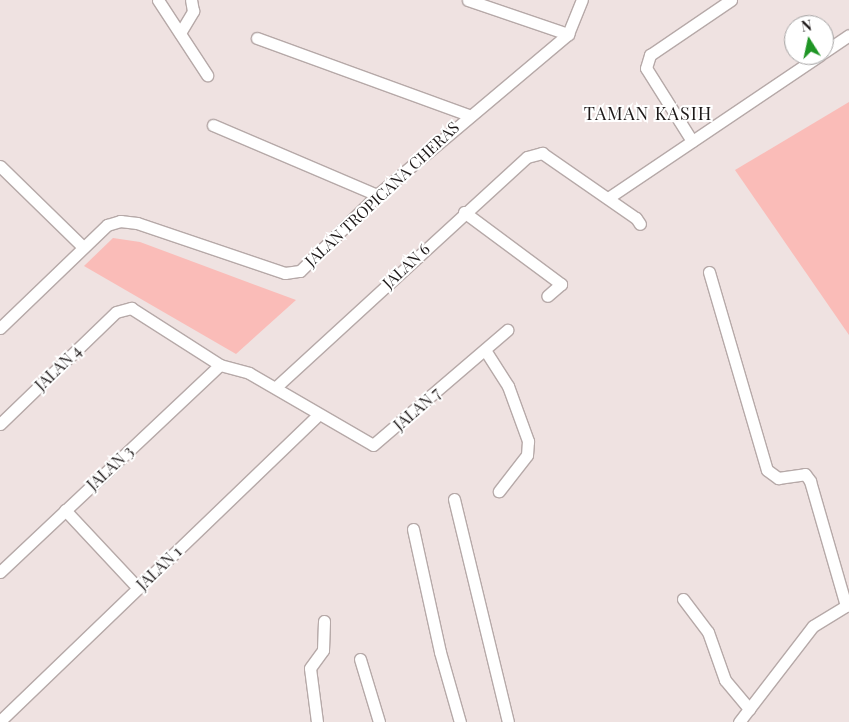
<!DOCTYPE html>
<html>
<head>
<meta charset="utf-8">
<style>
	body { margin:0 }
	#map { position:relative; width:849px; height:722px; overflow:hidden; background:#efe2e1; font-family:"Playfair Display",serif }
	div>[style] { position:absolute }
	.green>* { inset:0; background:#fabcb8 }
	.roads { filter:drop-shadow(1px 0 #b6a9a8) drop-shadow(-1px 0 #b6a9a8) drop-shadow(0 1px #b6a9a8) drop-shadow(0 -1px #b6a9a8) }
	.street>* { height:11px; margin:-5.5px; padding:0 5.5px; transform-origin:5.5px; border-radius:5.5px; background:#fff }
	span { translate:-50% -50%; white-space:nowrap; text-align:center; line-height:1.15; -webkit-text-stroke:4px #fff; paint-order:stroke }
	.street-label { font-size:16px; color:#1d1818 }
	.neighbourhood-label { font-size:18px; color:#1d1818; letter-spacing:1px }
	.north { position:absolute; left:784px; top:15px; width:50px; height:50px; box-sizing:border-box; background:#fff; border:1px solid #a5a3a3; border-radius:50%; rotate:350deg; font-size:14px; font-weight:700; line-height:20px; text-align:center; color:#1d1818 }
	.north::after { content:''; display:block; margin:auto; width:18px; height:22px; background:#1f9525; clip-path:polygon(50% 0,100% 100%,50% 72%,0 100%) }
</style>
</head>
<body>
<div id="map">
	<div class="green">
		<div style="clip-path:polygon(849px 102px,849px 335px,735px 170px)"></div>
		<div style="clip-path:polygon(113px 238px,140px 242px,296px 300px,236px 354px,84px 266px)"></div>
	</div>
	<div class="roads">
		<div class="street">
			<div style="left:158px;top:0;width:90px;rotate:56.8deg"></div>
			<div style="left:468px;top:0;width:106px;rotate:18.8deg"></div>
			<div style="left:180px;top:33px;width:26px;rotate:-59deg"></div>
			<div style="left:193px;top:11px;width:11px;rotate:-100deg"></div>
			<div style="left:257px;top:38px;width:225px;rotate:20deg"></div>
			<div style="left:824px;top:52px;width:30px;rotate:-34deg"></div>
			<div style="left:213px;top:125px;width:178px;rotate:23.1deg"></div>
			<div style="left:692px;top:141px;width:86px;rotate:-122.2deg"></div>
			<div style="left:646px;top:68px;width:14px;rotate:-73deg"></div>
			<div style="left:650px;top:55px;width:98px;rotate:-34.2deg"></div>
			<div style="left:0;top:166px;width:116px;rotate:44.3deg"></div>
			<div style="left:608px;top:198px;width:256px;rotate:-34deg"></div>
			<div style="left:464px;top:212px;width:121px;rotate:36.6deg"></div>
			<div style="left:561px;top:284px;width:18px;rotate:139deg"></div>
			<div style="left:709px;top:272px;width:206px;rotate:73.7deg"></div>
			<div style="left:767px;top:470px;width:14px;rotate:36deg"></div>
			<div style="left:778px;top:478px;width:27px;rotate:-8deg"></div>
			<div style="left:805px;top:474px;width:9px;rotate:54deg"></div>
			<div style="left:810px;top:481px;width:130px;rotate:73.9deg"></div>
			<div style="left:0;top:328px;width:149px;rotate:-43.9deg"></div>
			<div style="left:107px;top:225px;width:14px;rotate:-17deg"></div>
			<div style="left:120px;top:221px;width:17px;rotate:7deg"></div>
			<div style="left:137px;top:223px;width:156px;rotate:18.7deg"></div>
			<div style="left:285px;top:273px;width:15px;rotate:-8deg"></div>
			<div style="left:300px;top:271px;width:108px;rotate:-44.6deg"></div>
			<div style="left:377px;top:195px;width:250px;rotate:-40.1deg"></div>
			<div style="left:568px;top:34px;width:37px;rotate:-68deg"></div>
			<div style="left:485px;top:350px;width:43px;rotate:57.4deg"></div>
			<div style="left:508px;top:386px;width:59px;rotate:70deg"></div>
			<div style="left:528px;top:441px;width:14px;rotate:94deg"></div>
			<div style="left:527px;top:455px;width:46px;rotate:127.9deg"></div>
			<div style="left:276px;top:387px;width:340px;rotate:-42.5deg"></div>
			<div style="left:527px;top:157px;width:16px;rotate:-15deg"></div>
			<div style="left:542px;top:153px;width:114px;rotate:34.7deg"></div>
			<div style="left:636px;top:218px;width:7px;rotate:56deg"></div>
			<div style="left:0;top:424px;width:161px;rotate:-44deg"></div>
			<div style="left:116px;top:312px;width:16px;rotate:-15deg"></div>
			<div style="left:131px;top:308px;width:106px;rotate:32.6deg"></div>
			<div style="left:220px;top:365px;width:30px;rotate:15deg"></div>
			<div style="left:249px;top:373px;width:143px;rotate:30.1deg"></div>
			<div style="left:373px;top:445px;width:177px;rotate:-40.6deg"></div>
			<div style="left:454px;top:499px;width:229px;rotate:76.4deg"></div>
			<div style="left:65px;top:510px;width:107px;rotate:46.9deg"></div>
			<div style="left:413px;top:529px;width:126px;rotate:77.6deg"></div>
			<div style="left:440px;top:652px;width:73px;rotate:74.1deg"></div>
			<div style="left:0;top:572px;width:302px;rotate:-43.3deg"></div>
			<div style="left:683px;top:599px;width:41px;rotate:52.9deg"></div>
			<div style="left:708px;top:632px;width:51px;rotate:70.5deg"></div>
			<div style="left:725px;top:680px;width:38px;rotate:50deg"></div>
			<div style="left:360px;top:659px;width:66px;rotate:73.2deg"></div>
			<div style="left:0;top:721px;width:441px;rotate:-43.9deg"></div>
			<div style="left:317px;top:722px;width:54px;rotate:-97.4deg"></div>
			<div style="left:310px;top:668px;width:22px;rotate:-54deg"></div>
			<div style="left:323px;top:650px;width:29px;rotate:-88deg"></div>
			<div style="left:739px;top:722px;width:121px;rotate:-52.4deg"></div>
			<div style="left:813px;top:626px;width:42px;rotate:-31.4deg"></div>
		</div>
	</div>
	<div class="street-label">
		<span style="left:382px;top:194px;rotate:-43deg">JALAN TROPICANA CHERAS</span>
		<span style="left:406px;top:266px;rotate:-43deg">JALAN 6</span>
		<span style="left:58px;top:368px;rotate:-44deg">JALAN 4</span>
		<span style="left:417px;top:409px;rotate:-41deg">JALAN 7</span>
		<span style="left:110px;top:468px;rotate:-43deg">JALAN 3</span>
		<span style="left:159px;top:568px;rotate:-44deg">JALAN 1</span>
	</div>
	<div class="neighbourhood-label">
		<span style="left:648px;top:113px">TAMAN KASIH</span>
	</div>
	<div class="north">N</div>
</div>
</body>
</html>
